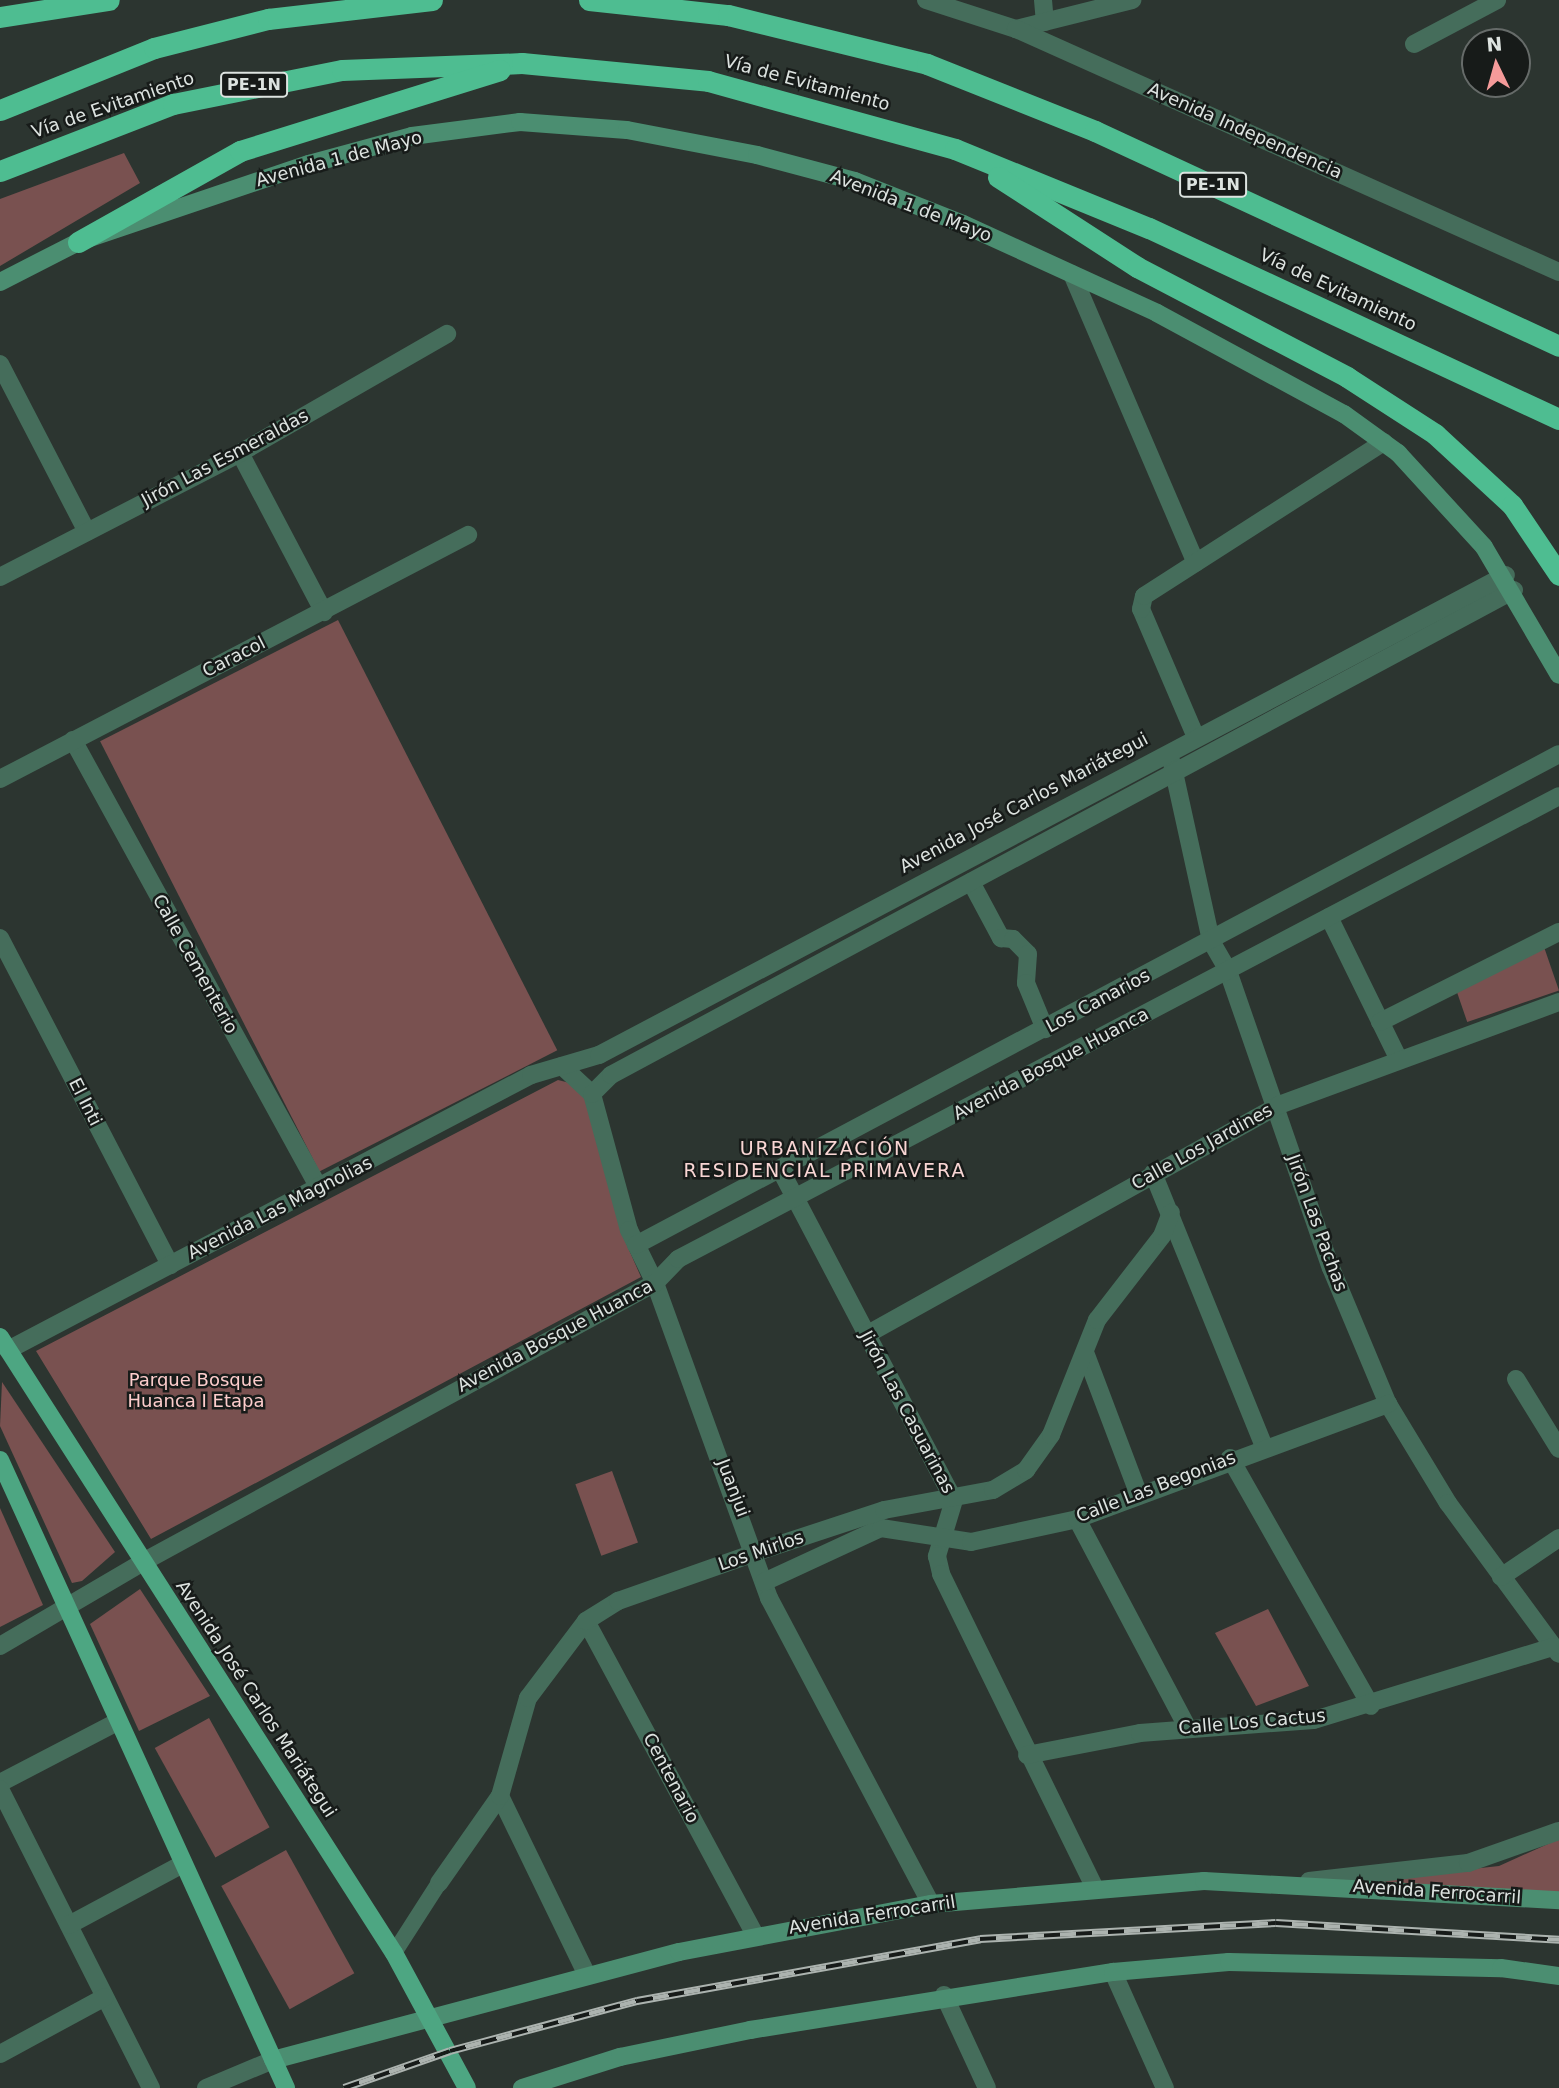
<!DOCTYPE html>
<html>
<head>
<meta charset="utf-8">
<style>
	body { margin:0 }
	#map { position:relative; width:1559px; height:2088px; overflow:hidden; background:#2c3530; font-family:"DejaVu Sans",sans-serif }
	div>[style] { position:absolute }
	.green>* { inset:0; background:#795150; transform-origin:0 0 }
	.pedestrian>* { height:16px; margin:-8px; padding:0 8px; transform-origin:8px; border-radius:8px; background:#456d5b }
	.minor>* { height:18px; margin:-9px; padding:0 9px; transform-origin:9px; border-radius:9px; background:#456d5b }
	.tertiary>* { height:18px; margin:-9px; padding:0 9px; transform-origin:9px; border-radius:9px; background:#456d5b }
	.secondary>* { height:18px; margin:-9px; padding:0 9px; transform-origin:9px; border-radius:9px; background:#4b8e71 }
	.primary>* { height:18px; margin:-9px; padding:0 9px; transform-origin:9px; border-radius:9px; background:#4da682 }
	.motorway>* { height:21px; margin:-10.5px; padding:0 10.5px; transform-origin:10.5px; border-radius:10.5px; background:#4ebd91 }
	.rail>* { height:8px; margin-top:-4px; transform-origin:0; background:repeating-linear-gradient(90deg,#171b19 0 16px,#acb3af 0 32px); box-sizing:border-box; border-block:2px solid #acb3af }
	span { translate:-50% -50%; white-space:nowrap; text-align:center; line-height:1.15; -webkit-text-stroke:5px #171b19; paint-order:stroke }
	.shield-label span { padding:2px 5px; background:#171b19; border:2px solid; border-radius:5px; -webkit-text-stroke-width:0 }
	.shield-label { font-size:16px; color:#dde3e0; font-weight:700 }
	.street-label { font-size:18px; color:#dde3e0 }
	.park-label { font-size:18px; color:#fdcdcc }
	.neighbourhood-label { font-size:19px; color:#f9d6d4; letter-spacing:2px }
	.north { position:absolute; left:1461px; top:28px; width:70px; height:70px; box-sizing:border-box; background:#171b19; border:2px solid #666b69; border-radius:50%; rotate:355deg; font-size:19px; font-weight:700; line-height:28px; text-align:center; color:#dde3e0 }
	.north::after { content:''; display:block; margin:auto; width:24px; height:32px; background:#f59b9a; clip-path:polygon(50% 0,100% 100%,50% 72%,0 100%) }
</style>
</head>
<body>
<div id="map">
	<div class="green">
		<div style="clip-path:polygon(124px 153px,140px 183px,0 266px,0 199px)"></div>
		<div style="left:338px;top:620px;width:483px;height:267px;rotate:63deg"></div>
		<div style="left:1544px;top:947px;width:46px;height:97px;rotate:71deg"></div>
		<div style="clip-path:polygon(558px 1080px,574px 1084px,585px 1096px,622px 1234px,641px 1277px,151px 1539px,36px 1351px)"></div>
		<div style="clip-path:polygon(2px 1382px,115px 1552px,82px 1581px,72px 1583px,0 1426px)"></div>
		<div style="left:612px;top:1471px;width:76px;height:39px;rotate:70deg"></div>
		<div style="clip-path:polygon(0 1508px,43px 1605px,0 1627px)"></div>
		<div style="clip-path:polygon(140px 1589px,210px 1696px,139px 1731px,90px 1624px)"></div>
		<div style="clip-path:polygon(1268px 1609px,1309px 1686px,1256px 1706px,1215px 1633px)"></div>
		<div style="left:209px;top:1718px;width:125px;height:62px;rotate:61deg"></div>
		<div style="clip-path:polygon(1559px 1839px,1559px 1894px,1363px 1881px,1499px 1866px)"></div>
		<div style="left:286px;top:1850px;width:141px;height:74px;rotate:61deg"></div>
	</div>
	<div class="pedestrian">
		<div style="left:394px;top:1953px;width:83px;rotate:-57.3deg"></div>
	</div>
	<div class="minor">
		<div style="left:1043px;top:0;width:22px;rotate:85deg"></div>
		<div style="left:1016px;top:29px;width:120px;rotate:-14deg"></div>
		<div style="left:1414px;top:44px;width:94px;rotate:-27.9deg"></div>
		<div style="left:1072px;top:274px;width:314px;rotate:66.8deg"></div>
		<div style="left:0;top:364px;width:189px;rotate:62.6deg"></div>
		<div style="left:240px;top:453px;width:180px;rotate:62.2deg"></div>
		<div style="left:0;top:577px;width:270px;rotate:-27.3deg"></div>
		<div style="left:240px;top:453px;width:239px;rotate:-29.9deg"></div>
		<div style="left:1195px;top:735px;width:137px;rotate:-113.2deg"></div>
		<div style="left:1141px;top:609px;width:13px;rotate:-77deg"></div>
		<div style="left:1144px;top:596px;width:285px;rotate:-32.7deg"></div>
		<div style="left:73px;top:740px;width:511px;rotate:61.23deg"></div>
		<div style="left:1172px;top:763px;width:182px;rotate:77.6deg"></div>
		<div style="left:1211px;top:941px;width:34px;rotate:60deg"></div>
		<div style="left:1228px;top:971px;width:314px;rotate:70.9deg"></div>
		<div style="left:1331px;top:1268px;width:147px;rotate:67.3deg"></div>
		<div style="left:1388px;top:1404px;width:116px;rotate:58.8deg"></div>
		<div style="left:1448px;top:1503px;width:187px;rotate:53.7deg"></div>
		<div style="left:0;top:779px;width:528px;rotate:-27.54deg"></div>
		<div style="left:971px;top:882px;width:64px;rotate:61.8deg"></div>
		<div style="left:1001px;top:938px;width:12px;rotate:5deg"></div>
		<div style="left:1013px;top:939px;width:21px;rotate:45deg"></div>
		<div style="left:1028px;top:954px;width:29px;rotate:94deg"></div>
		<div style="left:1026px;top:983px;width:50px;rotate:67.6deg"></div>
		<div style="left:1329px;top:917px;width:157px;rotate:63.9deg"></div>
		<div style="left:0;top:938px;width:369px;rotate:62.5deg"></div>
		<div style="left:1380px;top:1022px;width:200px;rotate:-26.7deg"></div>
		<div style="left:562px;top:1066px;width:41px;rotate:43deg"></div>
		<div style="left:592px;top:1094px;width:141px;rotate:74.8deg"></div>
		<div style="left:629px;top:1230px;width:59px;rotate:63.9deg"></div>
		<div style="left:655px;top:1283px;width:335px;rotate:70.1deg"></div>
		<div style="left:769px;top:1598px;width:346px;rotate:62.1deg"></div>
		<div style="left:592px;top:1094px;width:27px;rotate:-45deg"></div>
		<div style="left:611px;top:1075px;width:1025px;rotate:-28.24deg"></div>
		<div style="left:780px;top:1169px;width:374px;rotate:62.3deg"></div>
		<div style="left:954px;top:1500px;width:59px;rotate:106.9deg"></div>
		<div style="left:937px;top:1556px;width:18px;rotate:77deg"></div>
		<div style="left:941px;top:1574px;width:347px;rotate:63.9deg"></div>
		<div style="left:1153px;top:1173px;width:295px;rotate:67.9deg"></div>
		<div style="left:636px;top:1245px;width:1045px;rotate:-28.01deg"></div>
		<div style="left:866px;top:1335px;width:473px;rotate:-29.1deg"></div>
		<div style="left:1279px;top:1105px;width:298px;rotate:-20.2deg"></div>
		<div style="left:8px;top:1350px;width:591px;rotate:-27.74deg"></div>
		<div style="left:531px;top:1075px;width:71px;rotate:-16.4deg"></div>
		<div style="left:599px;top:1055px;width:1026px;rotate:-27.89deg"></div>
		<div style="left:1086px;top:1355px;width:150px;rotate:69.3deg"></div>
		<div style="left:1516px;top:1379px;width:82px;rotate:58.4deg"></div>
		<div style="left:1230px;top:1458px;width:285px;rotate:60.4deg"></div>
		<div style="left:1077px;top:1519px;width:235px;rotate:62.1deg"></div>
		<div style="left:143px;top:1562px;width:583px;rotate:-28.59deg"></div>
		<div style="left:655px;top:1283px;width:33px;rotate:-46deg"></div>
		<div style="left:678px;top:1259px;width:995px;rotate:-27.72deg"></div>
		<div style="left:1501px;top:1577px;width:70px;rotate:-33.9deg"></div>
		<div style="left:764px;top:1582px;width:129px;rotate:-24.8deg"></div>
		<div style="left:881px;top:1528px;width:91px;rotate:8.8deg"></div>
		<div style="left:971px;top:1542px;width:108px;rotate:-12.2deg"></div>
		<div style="left:1077px;top:1519px;width:332px;rotate:-20.3deg"></div>
		<div style="left:586px;top:1621px;width:357px;rotate:61.7deg"></div>
		<div style="left:1027px;top:1755px;width:115px;rotate:-11deg"></div>
		<div style="left:1140px;top:1733px;width:174px;rotate:-4.3deg"></div>
		<div style="left:1314px;top:1720px;width:250px;rotate:-17deg"></div>
		<div style="left:0;top:1783px;width:132px;rotate:-27.5deg"></div>
		<div style="left:0;top:1789px;width:335px;rotate:63.2deg"></div>
		<div style="left:500px;top:1796px;width:199px;rotate:64.1deg"></div>
		<div style="left:1309px;top:1881px;width:160px;rotate:-6.5deg"></div>
		<div style="left:1468px;top:1863px;width:96px;rotate:-19.4deg"></div>
		<div style="left:439px;top:1883px;width:106px;rotate:-55deg"></div>
		<div style="left:500px;top:1796px;width:102px;rotate:-74.1deg"></div>
		<div style="left:528px;top:1698px;width:96px;rotate:-53deg"></div>
		<div style="left:586px;top:1621px;width:38px;rotate:-32deg"></div>
		<div style="left:618px;top:1601px;width:147px;rotate:-19.4deg"></div>
		<div style="left:757px;top:1552px;width:134px;rotate:-18.3deg"></div>
		<div style="left:884px;top:1510px;width:111px;rotate:-10.4deg"></div>
		<div style="left:993px;top:1490px;width:39px;rotate:-31deg"></div>
		<div style="left:1026px;top:1470px;width:43px;rotate:-54.5deg"></div>
		<div style="left:1051px;top:1435px;width:124px;rotate:-68.2deg"></div>
		<div style="left:1097px;top:1320px;width:106px;rotate:-52.3deg"></div>
		<div style="left:1162px;top:1236px;width:25px;rotate:-69deg"></div>
		<div style="left:69px;top:1925px;width:129px;rotate:-28.2deg"></div>
		<div style="left:1113px;top:1972px;width:127px;rotate:65.9deg"></div>
		<div style="left:944px;top:1995px;width:102px;rotate:65.2deg"></div>
		<div style="left:0;top:2054px;width:119px;rotate:-28.5deg"></div>
	</div>
	<div class="tertiary">
		<div style="left:926px;top:0;width:95px;rotate:17.9deg"></div>
		<div style="left:1016px;top:29px;width:595px;rotate:24.11deg"></div>
		<div style="left:0;top:1646px;width:166px;rotate:-30.4deg"></div>
		<div style="left:206px;top:2088px;width:73px;rotate:-22.7deg"></div>
	</div>
	<div class="secondary">
		<div style="left:0;top:282px;width:88px;rotate:-27.1deg"></div>
		<div style="left:78px;top:242px;width:244px;rotate:-18.7deg"></div>
		<div style="left:309px;top:164px;width:107px;rotate:-15.2deg"></div>
		<div style="left:412px;top:136px;width:109px;rotate:-7.4deg"></div>
		<div style="left:520px;top:122px;width:107px;rotate:4.3deg"></div>
		<div style="left:627px;top:130px;width:132px;rotate:10.9deg"></div>
		<div style="left:757px;top:155px;width:101px;rotate:14.9deg"></div>
		<div style="left:855px;top:181px;width:116px;rotate:21.7deg"></div>
		<div style="left:963px;top:224px;width:213px;rotate:24.6deg"></div>
		<div style="left:1157px;top:313px;width:213px;rotate:28.4deg"></div>
		<div style="left:1344px;top:414px;width:67px;rotate:35.8deg"></div>
		<div style="left:1398px;top:453px;width:127px;rotate:47.5deg"></div>
		<div style="left:1484px;top:547px;width:148px;rotate:59.6deg"></div>
		<div style="left:273px;top:2060px;width:420px;rotate:-14.9deg"></div>
		<div style="left:679px;top:1952px;width:257px;rotate:-10.8deg"></div>
		<div style="left:931px;top:1904px;width:274px;rotate:-4.8deg"></div>
		<div style="left:1204px;top:1881px;width:356px;rotate:3.1deg"></div>
		<div style="left:522px;top:2088px;width:103px;rotate:-17.6deg"></div>
		<div style="left:620px;top:2057px;width:133px;rotate:-11.7deg"></div>
		<div style="left:750px;top:2030px;width:368px;rotate:-9.1deg"></div>
		<div style="left:1113px;top:1972px;width:116px;rotate:-4.9deg"></div>
		<div style="left:1229px;top:1962px;width:272px;rotate:1.3deg"></div>
		<div style="left:1501px;top:1968px;width:59px;rotate:7.9deg"></div>
	</div>
	<div class="primary">
		<div style="left:0;top:1337px;width:731px;rotate:57.4deg"></div>
		<div style="left:394px;top:1953px;width:153px;rotate:61.6deg"></div>
		<div style="left:0;top:1460px;width:690px;rotate:65.51deg"></div>
	</div>
	<div class="motorway">
		<div style="left:589px;top:0;width:140px;rotate:6.2deg"></div>
		<div style="left:728px;top:15px;width:205px;rotate:13.8deg"></div>
		<div style="left:927px;top:64px;width:181px;rotate:21.7deg"></div>
		<div style="left:1095px;top:131px;width:511px;rotate:24.86deg"></div>
		<div style="left:0;top:17px;width:110px;rotate:-8.9deg"></div>
		<div style="left:0;top:110px;width:166px;rotate:-21.9deg"></div>
		<div style="left:154px;top:48px;width:118px;rotate:-14.3deg"></div>
		<div style="left:268px;top:19px;width:165px;rotate:-6.6deg"></div>
		<div style="left:0;top:171px;width:186px;rotate:-21.2deg"></div>
		<div style="left:173px;top:104px;width:172px;rotate:-11.4deg"></div>
		<div style="left:342px;top:70px;width:180px;rotate:-2.2deg"></div>
		<div style="left:522px;top:63px;width:187px;rotate:5.5deg"></div>
		<div style="left:708px;top:81px;width:256px;rotate:15.4deg"></div>
		<div style="left:955px;top:149px;width:209px;rotate:22.2deg"></div>
		<div style="left:1149px;top:228px;width:452px;rotate:25deg"></div>
		<div style="left:998px;top:177px;width:166px;rotate:32.9deg"></div>
		<div style="left:1137px;top:267px;width:237px;rotate:27.6deg"></div>
		<div style="left:1347px;top:377px;width:105px;rotate:32.9deg"></div>
		<div style="left:1435px;top:434px;width:105px;rotate:42.7deg"></div>
		<div style="left:1512px;top:505px;width:84px;rotate:56.1deg"></div>
		<div style="left:78px;top:242px;width:186px;rotate:-29.3deg"></div>
		<div style="left:240px;top:151px;width:272px;rotate:-17.3deg"></div>
	</div>
	<div class="rail">
		<div style="left:344px;top:2088px;width:112px;rotate:-19.2deg"></div>
		<div style="left:450px;top:2051px;width:194px;rotate:-15deg"></div>
		<div style="left:637px;top:2001px;width:349px;rotate:-10.2deg"></div>
		<div style="left:980px;top:1939px;width:296px;rotate:-3.1deg"></div>
		<div style="left:1276px;top:1923px;width:284px;rotate:3.4deg"></div>
	</div>
	<div class="shield-label">
		<span style="left:254px;top:85px">PE-1N</span>
		<span style="left:1213px;top:185px">PE-1N</span>
	</div>
	<div class="street-label">
		<span style="left:807px;top:83px;rotate:15deg">Vía de Evitamiento</span>
		<span style="left:113px;top:105px;rotate:-19deg">Vía de Evitamiento</span>
		<span style="left:1245px;top:131px;rotate:24deg">Avenida Independencia</span>
		<span style="left:339px;top:159px;rotate:-15deg">Avenida 1 de Mayo</span>
		<span style="left:911px;top:206px;rotate:21deg">Avenida 1 de Mayo</span>
		<span style="left:1338px;top:290px;rotate:25deg">Vía de Evitamiento</span>
		<span style="left:225px;top:458px;rotate:-28deg">Jirón Las Esmeraldas</span>
		<span style="left:234px;top:657px;rotate:-27deg">Caracol</span>
		<span style="left:1024px;top:803px;rotate:-28deg">Avenida José Carlos Mariátegui</span>
		<span style="left:195px;top:964px;rotate:61deg">Calle Cementerio</span>
		<span style="left:1098px;top:1001px;rotate:-28deg">Los Canarios</span>
		<span style="left:1051px;top:1064px;rotate:-28deg">Avenida Bosque Huanca</span>
		<span style="left:85px;top:1102px;rotate:63deg">El Inti</span>
		<span style="left:1202px;top:1147px;rotate:-29deg">Calle Los Jardines</span>
		<span style="left:280px;top:1208px;rotate:-27deg">Avenida Las Magnolias</span>
		<span style="left:1317px;top:1223px;rotate:70deg">Jirón Las Pachas</span>
		<span style="left:555px;top:1336px;rotate:-28deg">Avenida Bosque Huanca</span>
		<span style="left:907px;top:1412px;rotate:62deg">Jirón Las Casuarinas</span>
		<span style="left:1156px;top:1487px;rotate:-21deg">Calle Las Begonias</span>
		<span style="left:733px;top:1488px;rotate:69deg">Juanjui</span>
		<span style="left:761px;top:1551px;rotate:-19deg">Los Mirlos</span>
		<span style="left:256px;top:1699px;rotate:57deg">Avenida José Carlos Mariátegui</span>
		<span style="left:1252px;top:1722px;rotate:-5deg">Calle Los Cactus</span>
		<span style="left:671px;top:1778px;rotate:62deg">Centenario</span>
		<span style="left:1437px;top:1892px;rotate:4deg">Avenida Ferrocarril</span>
		<span style="left:872px;top:1915px;rotate:-9deg">Avenida Ferrocarril</span>
	</div>
	<div class="park-label">
		<span style="left:196px;top:1391px">Parque Bosque<br>Huanca I Etapa</span>
	</div>
	<div class="neighbourhood-label">
		<span style="left:825px;top:1160px">URBANIZACIÓN<br>RESIDENCIAL PRIMAVERA</span>
	</div>
	<div class="north">N</div>
</div>
</body>
</html>
